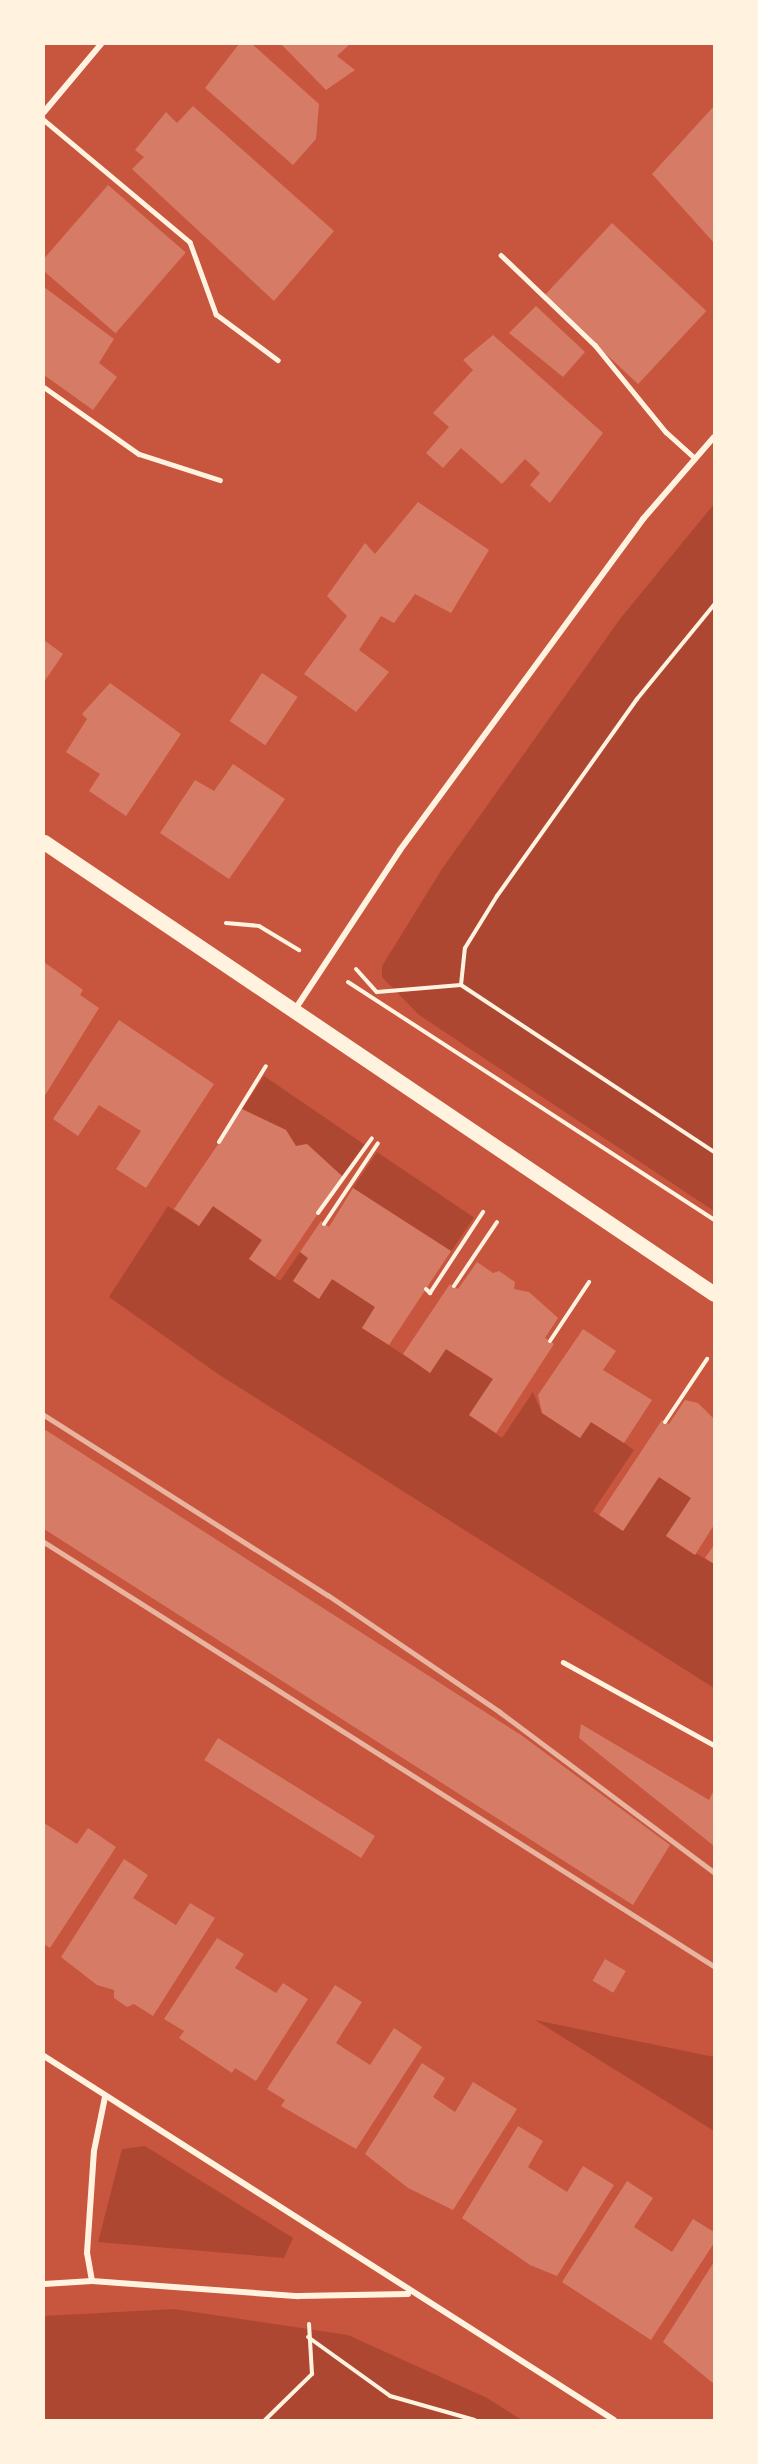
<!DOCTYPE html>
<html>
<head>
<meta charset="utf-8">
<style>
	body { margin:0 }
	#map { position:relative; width:758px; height:2464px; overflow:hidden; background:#c8553d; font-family:Literata,serif }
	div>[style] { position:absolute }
	.green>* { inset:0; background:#ae4732; transform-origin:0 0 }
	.building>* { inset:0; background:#d67c66; transform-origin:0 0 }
	.path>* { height:4px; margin:-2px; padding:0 2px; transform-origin:2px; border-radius:2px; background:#fff3e0 }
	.service>* { height:4.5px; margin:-2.25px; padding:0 2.25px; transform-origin:2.25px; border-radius:2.25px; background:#fff3e0 }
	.minor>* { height:6px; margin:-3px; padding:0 3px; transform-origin:3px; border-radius:3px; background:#fff3e0 }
	.primary>* { height:15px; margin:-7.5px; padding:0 7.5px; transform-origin:7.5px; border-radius:7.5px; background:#fff3e0 }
	.rail>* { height:4.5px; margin:-2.25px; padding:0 2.25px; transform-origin:2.25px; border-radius:2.25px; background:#e9b49f }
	span { translate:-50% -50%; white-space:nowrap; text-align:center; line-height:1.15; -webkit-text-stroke:6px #fff3e0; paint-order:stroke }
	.frame { position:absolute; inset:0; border:45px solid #fff3e0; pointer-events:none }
</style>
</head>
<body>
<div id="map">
	<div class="green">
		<div style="clip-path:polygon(714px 504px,714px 1211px,419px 1015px,382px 977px,382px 966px,442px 869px,620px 619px)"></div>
		<div style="clip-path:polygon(264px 1076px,365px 1145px,343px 1177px,307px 1144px,296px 1146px,286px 1130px,242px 1109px)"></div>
		<div style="left:377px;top:1152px;width:117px;height:43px;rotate:34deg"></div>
		<div style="clip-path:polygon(168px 1206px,199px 1226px,213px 1206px,262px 1240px,249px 1259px,280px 1281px,300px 1252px,308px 1258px,293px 1281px,319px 1298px,332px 1279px,375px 1307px,362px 1328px,430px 1372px,446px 1349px,493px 1379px,469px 1415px,502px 1438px,533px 1392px,542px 1413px,580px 1438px,591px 1422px,624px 1443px,634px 1450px,593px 1511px,623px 1531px,659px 1477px,691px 1498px,666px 1536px,714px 1564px,714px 1688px,218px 1374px,109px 1297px)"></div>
		<div style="clip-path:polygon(535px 2020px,714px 2057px,714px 2131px)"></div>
		<div style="clip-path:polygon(145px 2146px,293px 2238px,284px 2258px,98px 2242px,122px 2149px)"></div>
		<div style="clip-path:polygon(174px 2309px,348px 2335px,487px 2398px,522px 2420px,44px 2420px,44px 2316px)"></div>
	</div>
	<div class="building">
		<div style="clip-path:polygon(239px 44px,252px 44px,319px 104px,316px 139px,293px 165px,205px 88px)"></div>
		<div style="clip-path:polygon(281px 44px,350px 44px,337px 56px,355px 70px,326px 90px)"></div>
		<div style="clip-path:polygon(193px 106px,334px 231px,274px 301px,132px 169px,144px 157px,135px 150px,166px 112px,177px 123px)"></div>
		<div style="clip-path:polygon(714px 106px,714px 243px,652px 174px)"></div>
		<div style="left:108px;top:185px;width:103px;height:107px;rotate:41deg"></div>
		<div style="left:612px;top:223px;width:129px;height:100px;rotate:43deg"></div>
		<div style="clip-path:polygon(44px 287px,114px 339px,99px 363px,117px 377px,93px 410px,44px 375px)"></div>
		<div style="clip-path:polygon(536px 306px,585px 352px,563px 377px,509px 333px)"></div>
		<div style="clip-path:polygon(493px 335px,603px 433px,550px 503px,530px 485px,540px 473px,525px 459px,502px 484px,461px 448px,443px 468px,426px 453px,449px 427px,433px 413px,473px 370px,463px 360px)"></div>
		<div style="clip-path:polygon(418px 502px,489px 550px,451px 613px,415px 594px,394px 623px,381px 616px,359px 650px,389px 672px,356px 712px,304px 674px,347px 616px,327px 596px,365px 543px,375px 554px)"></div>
		<div style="clip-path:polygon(44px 640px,63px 654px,44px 682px)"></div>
		<div style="left:262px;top:673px;width:43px;height:58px;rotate:34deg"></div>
		<div style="clip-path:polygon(110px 683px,181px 734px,126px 816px,89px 791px,100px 774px,66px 752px,87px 719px,82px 714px)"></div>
		<div style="clip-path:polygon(233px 764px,285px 799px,229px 879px,160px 833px,195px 780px,214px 791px)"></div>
		<div style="clip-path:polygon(44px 962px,83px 990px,80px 995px,99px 1008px,44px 1097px)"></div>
		<div style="clip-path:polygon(119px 1020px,214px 1084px,146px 1188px,116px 1169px,141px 1131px,99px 1105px,78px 1136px,53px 1119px)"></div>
		<div style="clip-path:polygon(242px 1109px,286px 1130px,296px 1146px,307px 1144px,343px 1177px,275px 1277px,249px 1259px,262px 1240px,213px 1206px,199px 1226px,174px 1209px)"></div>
		<div style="clip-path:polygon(353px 1188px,451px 1251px,389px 1345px,362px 1328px,375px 1307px,332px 1279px,319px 1299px,293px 1281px,308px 1258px,300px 1252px,321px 1221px,329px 1227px)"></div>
		<div style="clip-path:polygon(477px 1262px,493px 1273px,499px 1271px,515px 1282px,514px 1289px,529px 1292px,558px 1318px,545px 1338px,554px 1344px,496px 1433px,469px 1415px,493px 1379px,446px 1349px,430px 1373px,403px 1354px,450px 1284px,458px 1289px)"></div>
		<div style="clip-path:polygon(583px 1329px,616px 1351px,603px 1370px,652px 1400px,624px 1443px,591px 1422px,580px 1438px,542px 1413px,538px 1395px)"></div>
		<div style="clip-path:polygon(685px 1400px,698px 1403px,714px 1419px,714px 1525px,695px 1555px,666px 1536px,691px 1498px,659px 1477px,623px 1531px,599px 1515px,662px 1420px,669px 1424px)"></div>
		<div style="clip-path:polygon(44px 1429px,521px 1735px,670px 1845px,633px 1905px,44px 1529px)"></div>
		<div style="clip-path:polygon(714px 1545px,714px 1564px,705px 1558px)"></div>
		<div style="clip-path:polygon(581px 1724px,709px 1800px,714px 1790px,714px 1846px,579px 1738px)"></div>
		<div style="left:218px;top:1738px;width:185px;height:26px;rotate:32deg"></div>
		<div style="clip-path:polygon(44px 1823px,77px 1844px,88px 1828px,116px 1847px,50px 1948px,44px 1944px)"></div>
		<div style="clip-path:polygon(124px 1859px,148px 1875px,133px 1898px,176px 1925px,190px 1903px,215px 1918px,153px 2016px,134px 2004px,127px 2007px,114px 1998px,114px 1990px,97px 1985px,61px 1957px)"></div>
		<div style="clip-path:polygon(217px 1938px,244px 1954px,235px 1968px,276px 1993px,283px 1983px,308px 1999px,256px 2081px,235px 2068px,232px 2073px,179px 2038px,184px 2031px,164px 2019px)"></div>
		<div style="left:605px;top:1959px;width:24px;height:25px;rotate:30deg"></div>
		<div style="clip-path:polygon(335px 1985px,362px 2002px,336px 2043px,370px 2065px,394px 2028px,422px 2047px,356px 2149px,281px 2106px,285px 2100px,267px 2089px)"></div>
		<div style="clip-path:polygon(422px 2063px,445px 2078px,433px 2097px,455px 2112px,473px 2082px,517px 2109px,453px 2210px,408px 2188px,365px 2154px)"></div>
		<div style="clip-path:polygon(518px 2126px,543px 2141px,528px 2167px,567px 2192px,583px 2166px,614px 2185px,557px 2276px,530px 2265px,462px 2218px)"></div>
		<div style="clip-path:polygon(627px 2181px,653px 2198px,634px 2227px,672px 2252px,693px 2219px,714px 2232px,714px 2243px,651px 2340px,562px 2282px)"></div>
		<div style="clip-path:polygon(714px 2262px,714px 2384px,663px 2342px)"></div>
	</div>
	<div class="path">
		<div style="left:226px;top:923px;width:33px;rotate:5deg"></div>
		<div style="left:259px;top:926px;width:47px;rotate:31deg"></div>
		<div style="left:356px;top:969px;width:31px;rotate:48deg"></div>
		<div style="left:377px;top:992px;width:84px;rotate:-4.8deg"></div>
		<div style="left:461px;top:985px;width:303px;rotate:33.4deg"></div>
		<div style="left:348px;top:982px;width:437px;rotate:33deg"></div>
		<div style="left:461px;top:985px;width:37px;rotate:-84deg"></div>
		<div style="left:465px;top:948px;width:61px;rotate:-58.4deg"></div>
		<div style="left:497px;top:896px;width:242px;rotate:-54.6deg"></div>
		<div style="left:637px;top:699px;width:122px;rotate:-50.7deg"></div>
		<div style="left:219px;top:1142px;width:89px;rotate:-58.3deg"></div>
		<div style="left:318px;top:1213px;width:92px;rotate:-54.2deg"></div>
		<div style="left:324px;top:1224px;width:97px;rotate:-56.3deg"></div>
		<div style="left:454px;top:1286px;width:77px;rotate:-56.1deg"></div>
		<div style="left:426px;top:1289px;width:6px;rotate:45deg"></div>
		<div style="left:430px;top:1293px;width:97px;rotate:-56.8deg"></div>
		<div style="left:550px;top:1341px;width:71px;rotate:-56.5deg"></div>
		<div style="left:665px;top:1422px;width:76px;rotate:-56.3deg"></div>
		<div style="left:308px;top:2337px;width:101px;rotate:35.7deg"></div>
		<div style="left:390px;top:2396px;width:88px;rotate:15.8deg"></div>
		<div style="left:265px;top:2420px;width:66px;rotate:-44.4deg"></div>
		<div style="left:312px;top:2374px;width:50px;rotate:-93.4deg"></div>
	</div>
	<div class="service">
		<div style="left:44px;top:120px;width:190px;rotate:39.9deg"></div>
		<div style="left:190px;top:242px;width:77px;rotate:70.1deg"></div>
		<div style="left:216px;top:314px;width:77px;rotate:36.6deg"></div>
		<div style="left:501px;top:255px;width:130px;rotate:43.8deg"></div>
		<div style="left:595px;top:345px;width:112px;rotate:50.8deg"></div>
		<div style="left:666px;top:432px;width:39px;rotate:42deg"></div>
		<div style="left:44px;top:387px;width:116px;rotate:35.2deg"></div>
		<div style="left:139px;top:454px;width:85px;rotate:17.8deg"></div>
		<div style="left:563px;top:1662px;width:172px;rotate:28.8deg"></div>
	</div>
	<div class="minor">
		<div style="left:44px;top:112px;width:89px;rotate:-50deg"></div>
		<div style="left:294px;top:1011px;width:193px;rotate:-56.6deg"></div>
		<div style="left:400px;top:850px;width:411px;rotate:-53.7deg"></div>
		<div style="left:643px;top:519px;width:108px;rotate:-49.1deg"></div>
		<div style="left:44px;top:2056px;width:676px;rotate:32.56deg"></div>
		<div style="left:92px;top:2281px;width:28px;rotate:-100deg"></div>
		<div style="left:87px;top:2253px;width:102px;rotate:-86.1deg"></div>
		<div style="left:94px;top:2151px;width:55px;rotate:-78.5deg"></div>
		<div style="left:44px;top:2284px;width:48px;rotate:-3.6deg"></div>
		<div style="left:92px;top:2281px;width:207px;rotate:4.2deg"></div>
		<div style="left:298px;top:2296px;width:110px;rotate:-1deg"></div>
	</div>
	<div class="primary">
		<div style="left:44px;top:842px;width:808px;rotate:34deg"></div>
	</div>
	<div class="rail">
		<div style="left:44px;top:1415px;width:336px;rotate:32.4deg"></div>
		<div style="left:328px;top:1595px;width:208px;rotate:34.2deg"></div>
		<div style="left:500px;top:1712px;width:267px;rotate:36.8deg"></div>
		<div style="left:44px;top:1542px;width:793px;rotate:32.33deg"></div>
	</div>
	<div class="frame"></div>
</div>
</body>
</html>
